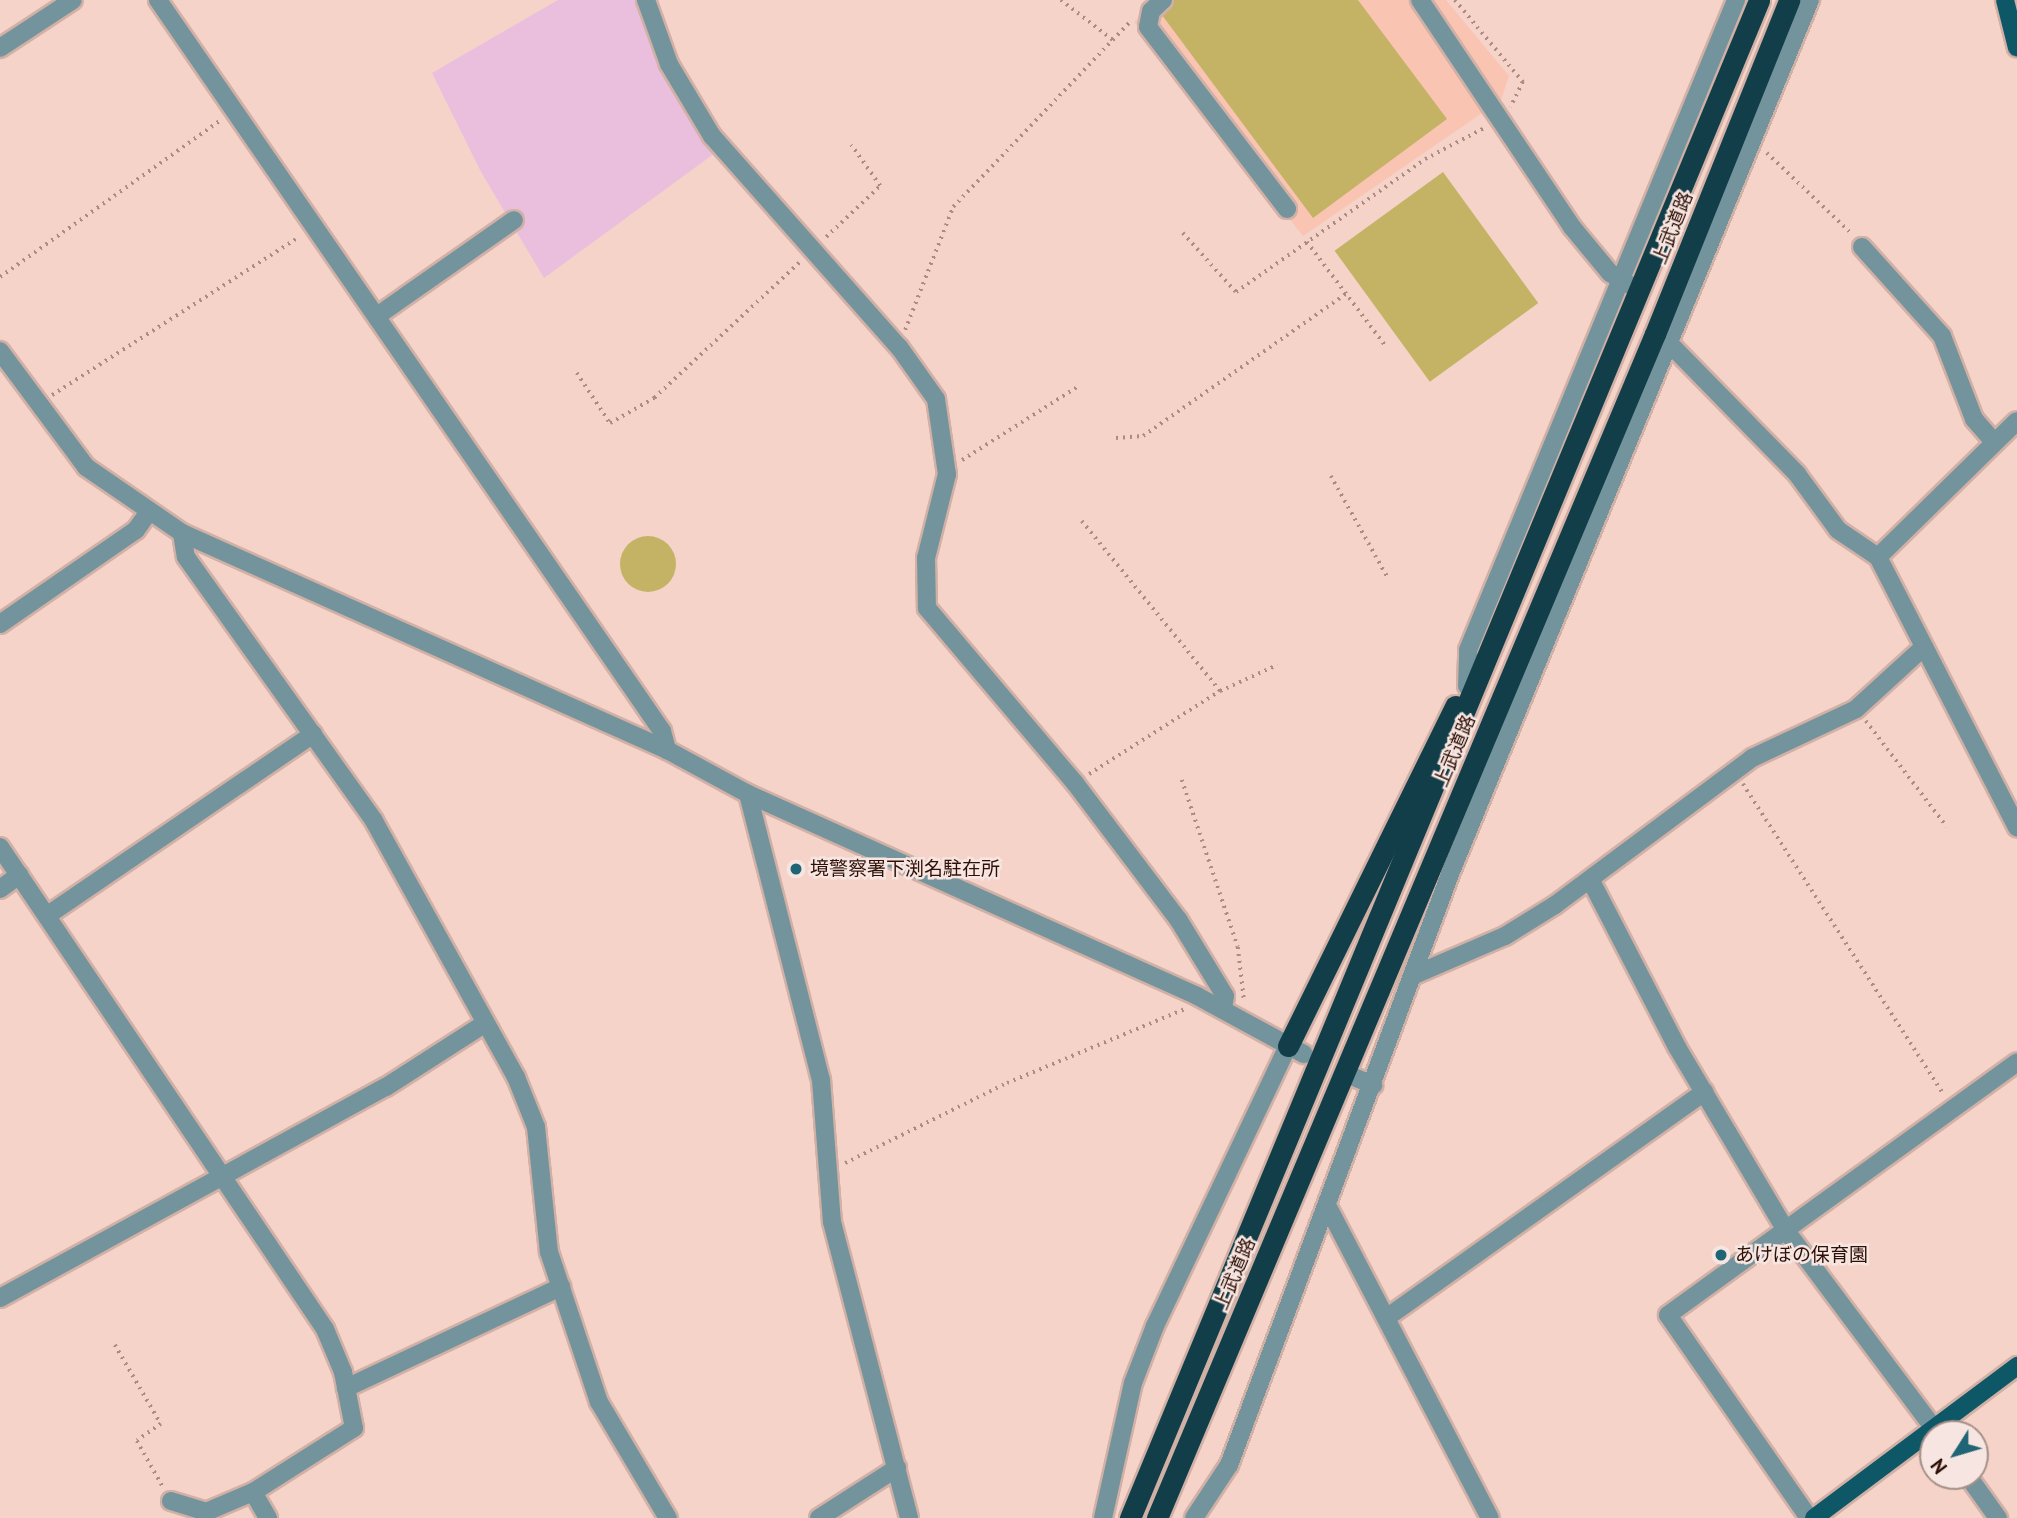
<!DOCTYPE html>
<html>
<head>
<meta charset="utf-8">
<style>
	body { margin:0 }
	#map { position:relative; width:2017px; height:1518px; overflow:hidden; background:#f5d3c9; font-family:"PT Sans","Noto Sans JP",sans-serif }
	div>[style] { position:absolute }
	.built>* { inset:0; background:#fac4b3 }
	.green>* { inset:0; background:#eabfdd }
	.building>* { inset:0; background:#c4b364; transform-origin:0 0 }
	.round { border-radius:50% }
	.path>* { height:3.5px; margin-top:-1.75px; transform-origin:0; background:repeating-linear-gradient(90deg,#ab8b82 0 2px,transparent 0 7px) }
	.roads { filter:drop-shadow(2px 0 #d1b0a6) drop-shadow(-2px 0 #d1b0a6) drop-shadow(0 2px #d1b0a6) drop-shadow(0 -2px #d1b0a6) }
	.minor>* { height:18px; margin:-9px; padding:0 9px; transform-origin:9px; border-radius:9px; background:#74949d }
	.major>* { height:18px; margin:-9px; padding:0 9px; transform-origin:9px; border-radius:9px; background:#0d5767 }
	.highway>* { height:21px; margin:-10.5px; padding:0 10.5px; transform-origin:10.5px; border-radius:10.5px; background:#123e49 }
	.dots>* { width:19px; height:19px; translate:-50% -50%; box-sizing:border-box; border:4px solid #f6e5e0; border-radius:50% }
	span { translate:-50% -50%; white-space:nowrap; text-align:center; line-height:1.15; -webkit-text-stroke:5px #f6e5e0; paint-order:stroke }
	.street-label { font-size:19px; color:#2d1007 }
	.poi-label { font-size:19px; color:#2d1007 }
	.left { translate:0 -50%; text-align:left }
	.north { position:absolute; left:1919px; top:1420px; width:70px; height:70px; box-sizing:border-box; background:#f6e5e0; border:2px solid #a69089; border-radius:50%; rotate:233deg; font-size:19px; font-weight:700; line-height:28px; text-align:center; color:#2d1007 }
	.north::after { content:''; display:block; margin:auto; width:24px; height:32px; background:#206576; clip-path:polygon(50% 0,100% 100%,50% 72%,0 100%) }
</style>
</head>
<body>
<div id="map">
	<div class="built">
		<div style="clip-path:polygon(1157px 0,1446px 0,1509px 76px,1501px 100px,1303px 236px,1134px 22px)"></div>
	</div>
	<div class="green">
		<div style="clip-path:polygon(558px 0,638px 0,692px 119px,715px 153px,544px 278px,481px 172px,432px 73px)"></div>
	</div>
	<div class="building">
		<div style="clip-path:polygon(1173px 0,1358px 0,1447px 119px,1313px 218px,1159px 11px)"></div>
		<div style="left:1443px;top:172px;width:162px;height:134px;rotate:54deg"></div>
		<div class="round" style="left:620px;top:536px;width:56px;height:56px"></div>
	</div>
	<div class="path">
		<div style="left:1061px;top:0;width:66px;rotate:37.6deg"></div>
		<div style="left:1455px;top:0;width:107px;rotate:50.3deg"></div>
		<div style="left:1523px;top:82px;width:28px;rotate:116deg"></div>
		<div style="left:1767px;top:153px;width:117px;rotate:43.6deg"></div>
		<div style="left:1183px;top:233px;width:79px;rotate:48.1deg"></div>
		<div style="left:1236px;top:292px;width:231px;rotate:-35.1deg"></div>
		<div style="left:1425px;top:159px;width:69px;rotate:-27.7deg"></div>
		<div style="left:826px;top:237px;width:74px;rotate:-43.4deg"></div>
		<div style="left:880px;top:186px;width:50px;rotate:-125.3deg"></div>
		<div style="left:1307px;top:242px;width:129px;rotate:52.9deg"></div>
		<div style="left:0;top:277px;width:271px;rotate:-35.4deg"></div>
		<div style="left:905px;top:330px;width:132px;rotate:-68.7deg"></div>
		<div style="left:953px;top:207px;width:256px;rotate:-46.3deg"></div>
		<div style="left:577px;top:373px;width:60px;rotate:56.6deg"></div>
		<div style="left:610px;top:423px;width:51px;rotate:-29.6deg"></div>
		<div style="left:654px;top:398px;width:200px;rotate:-43deg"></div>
		<div style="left:52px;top:395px;width:293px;rotate:-32.6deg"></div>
		<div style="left:1116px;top:438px;width:27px;rotate:-4deg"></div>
		<div style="left:1143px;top:436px;width:248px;rotate:-35deg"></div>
		<div style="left:962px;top:460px;width:136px;rotate:-32.4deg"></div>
		<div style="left:1331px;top:476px;width:115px;rotate:60.8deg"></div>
		<div style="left:1082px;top:521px;width:219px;rotate:50.9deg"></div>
		<div style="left:1866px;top:721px;width:133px;rotate:52.6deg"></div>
		<div style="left:1089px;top:774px;width:155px;rotate:-32.4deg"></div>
		<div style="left:1220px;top:691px;width:63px;rotate:-24.5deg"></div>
		<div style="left:1182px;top:780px;width:176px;rotate:71.5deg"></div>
		<div style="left:1238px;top:947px;width:52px;rotate:83.4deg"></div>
		<div style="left:1743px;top:784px;width:370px;rotate:57.1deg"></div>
		<div style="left:845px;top:1163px;width:181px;rotate:-26.3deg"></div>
		<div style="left:1007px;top:1083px;width:193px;rotate:-22.6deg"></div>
		<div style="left:115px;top:1345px;width:91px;rotate:59.8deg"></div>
		<div style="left:161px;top:1424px;width:29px;rotate:145deg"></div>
		<div style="left:137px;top:1441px;width:53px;rotate:60.5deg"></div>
	</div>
	<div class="roads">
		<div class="minor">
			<div style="left:158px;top:0;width:888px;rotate:55.42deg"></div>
			<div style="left:662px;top:731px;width:20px;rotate:75deg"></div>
			<div style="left:646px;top:0;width:68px;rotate:70.2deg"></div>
			<div style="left:669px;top:64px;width:84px;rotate:59.2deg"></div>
			<div style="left:712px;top:136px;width:282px;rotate:48.5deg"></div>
			<div style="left:899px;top:347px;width:64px;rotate:54.6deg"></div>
			<div style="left:936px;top:399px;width:76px;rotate:81.7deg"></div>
			<div style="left:947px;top:474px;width:87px;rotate:104deg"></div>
			<div style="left:926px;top:558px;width:50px;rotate:88.9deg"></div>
			<div style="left:927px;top:608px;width:229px;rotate:49.8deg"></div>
			<div style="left:1075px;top:783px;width:171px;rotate:52.9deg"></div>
			<div style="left:1178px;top:919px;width:90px;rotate:58.6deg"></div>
			<div style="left:1225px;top:996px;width:13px;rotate:99deg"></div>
			<div style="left:1163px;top:0;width:16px;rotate:137deg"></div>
			<div style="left:1151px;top:11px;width:16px;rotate:101deg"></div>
			<div style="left:1148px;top:27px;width:229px;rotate:52.6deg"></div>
			<div style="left:1420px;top:0;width:273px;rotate:56.2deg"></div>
			<div style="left:1572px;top:227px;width:60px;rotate:50.4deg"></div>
			<div style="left:1610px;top:273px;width:23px;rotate:31deg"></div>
			<div style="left:0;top:48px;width:87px;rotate:-33.3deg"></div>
			<div style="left:1862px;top:247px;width:120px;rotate:48deg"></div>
			<div style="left:1942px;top:336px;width:89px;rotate:68.9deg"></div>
			<div style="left:1974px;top:419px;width:30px;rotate:49deg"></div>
			<div style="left:377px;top:316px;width:167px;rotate:-35deg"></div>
			<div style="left:1663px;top:337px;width:192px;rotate:45.6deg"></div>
			<div style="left:1797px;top:474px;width:69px;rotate:53.8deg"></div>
			<div style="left:1838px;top:530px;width:48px;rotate:34deg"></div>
			<div style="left:1878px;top:557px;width:304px;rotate:62.8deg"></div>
			<div style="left:0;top:351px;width:144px;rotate:53.4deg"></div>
			<div style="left:86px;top:467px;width:116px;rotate:34.5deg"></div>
			<div style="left:182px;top:533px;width:531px;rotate:24.1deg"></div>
			<div style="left:667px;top:750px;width:92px;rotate:28.5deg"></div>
			<div style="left:748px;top:794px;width:492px;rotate:24.2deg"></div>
			<div style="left:1197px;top:996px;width:122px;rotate:28.5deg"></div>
			<div style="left:182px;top:533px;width:24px;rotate:81deg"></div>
			<div style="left:186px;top:557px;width:324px;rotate:54.5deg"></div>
			<div style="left:374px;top:821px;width:293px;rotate:61deg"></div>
			<div style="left:516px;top:1077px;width:54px;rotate:68.2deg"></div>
			<div style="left:536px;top:1127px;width:126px;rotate:84.1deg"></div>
			<div style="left:549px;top:1252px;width:158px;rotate:71.6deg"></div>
			<div style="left:599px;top:1402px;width:135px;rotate:59.3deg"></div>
			<div style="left:1878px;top:557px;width:194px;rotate:-44.4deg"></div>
			<div style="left:0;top:624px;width:165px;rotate:-34.7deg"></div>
			<div style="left:136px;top:530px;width:21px;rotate:-55deg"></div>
			<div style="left:1467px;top:686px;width:36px;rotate:-88deg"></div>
			<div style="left:1468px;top:650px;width:703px;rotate:-67.59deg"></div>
			<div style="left:748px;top:794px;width:295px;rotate:75.7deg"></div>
			<div style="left:821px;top:1080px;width:142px;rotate:85.6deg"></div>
			<div style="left:832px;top:1222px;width:306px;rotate:75.4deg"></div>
			<div style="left:0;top:847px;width:581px;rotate:56.01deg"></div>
			<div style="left:325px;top:1329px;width:47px;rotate:67.3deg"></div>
			<div style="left:343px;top:1372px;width:57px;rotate:78.9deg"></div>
			<div style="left:354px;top:1428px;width:120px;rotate:147.6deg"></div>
			<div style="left:253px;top:1492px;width:30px;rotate:60deg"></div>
			<div style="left:1591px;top:881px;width:187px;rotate:62.6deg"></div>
			<div style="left:1677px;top:1047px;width:215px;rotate:59.3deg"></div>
			<div style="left:1787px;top:1232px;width:252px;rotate:53.2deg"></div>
			<div style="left:0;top:889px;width:24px;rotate:-36deg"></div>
			<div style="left:48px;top:915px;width:321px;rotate:-34.3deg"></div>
			<div style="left:1412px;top:976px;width:101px;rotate:-23.3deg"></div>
			<div style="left:1505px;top:936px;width:59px;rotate:-31.8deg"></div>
			<div style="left:1555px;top:905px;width:246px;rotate:-36.7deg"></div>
			<div style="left:1752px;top:758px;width:115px;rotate:-25.2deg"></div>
			<div style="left:1856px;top:709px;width:92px;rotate:-42.4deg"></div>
			<div style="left:1354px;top:1077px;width:21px;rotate:23deg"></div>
			<div style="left:1329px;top:1209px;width:348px;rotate:62.5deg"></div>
			<div style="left:0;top:1298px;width:440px;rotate:-28.7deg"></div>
			<div style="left:386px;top:1087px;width:117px;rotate:-32.7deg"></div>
			<div style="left:1389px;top:1316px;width:387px;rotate:-35.4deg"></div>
			<div style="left:346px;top:1388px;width:238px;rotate:-25.2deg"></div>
			<div style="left:1968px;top:1476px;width:52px;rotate:54.5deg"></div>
			<div style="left:171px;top:1501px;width:37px;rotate:17deg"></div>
			<div style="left:206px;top:1512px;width:51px;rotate:-23.1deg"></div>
			<div style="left:819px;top:1518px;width:93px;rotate:-32.7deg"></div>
			<div style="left:1103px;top:1518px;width:138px;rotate:-77.5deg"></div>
			<div style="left:1133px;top:1383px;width:61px;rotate:-68.9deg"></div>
			<div style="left:1155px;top:1326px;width:310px;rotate:-64.6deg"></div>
			<div style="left:1194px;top:1518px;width:64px;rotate:-56.6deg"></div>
			<div style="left:1229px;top:1465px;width:636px;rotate:-69.49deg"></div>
			<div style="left:1452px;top:869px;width:940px;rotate:-67.61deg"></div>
			<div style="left:1809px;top:1518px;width:247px;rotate:-124.8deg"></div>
			<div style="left:1668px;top:1315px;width:431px;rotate:-35.9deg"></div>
		</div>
		<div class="major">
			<div style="left:2005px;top:0;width:49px;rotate:76deg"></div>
			<div style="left:1814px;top:1518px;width:254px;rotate:-36.8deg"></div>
		</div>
		<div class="highway">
			<div style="left:1288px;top:1046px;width:379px;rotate:-63.8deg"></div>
			<div style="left:1130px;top:1518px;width:1643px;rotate:-67.49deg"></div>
			<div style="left:1157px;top:1518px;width:1284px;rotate:-67.19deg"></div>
			<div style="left:1655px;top:334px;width:360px;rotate:-68.1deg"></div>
		</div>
	</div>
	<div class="dots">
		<div style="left:796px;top:869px;background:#206576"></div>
		<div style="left:1721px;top:1255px;background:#206576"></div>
	</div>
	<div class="street-label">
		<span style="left:1673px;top:228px;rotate:-68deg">上武道路</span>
		<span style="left:1455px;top:751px;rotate:-67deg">上武道路</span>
		<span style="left:1235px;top:1274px;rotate:-67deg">上武道路</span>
	</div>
	<div class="poi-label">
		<span class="left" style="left:810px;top:869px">境警察署下渕名駐在所</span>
		<span class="left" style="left:1735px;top:1255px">あけぼの保育園</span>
	</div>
	<div class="north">N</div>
</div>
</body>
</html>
